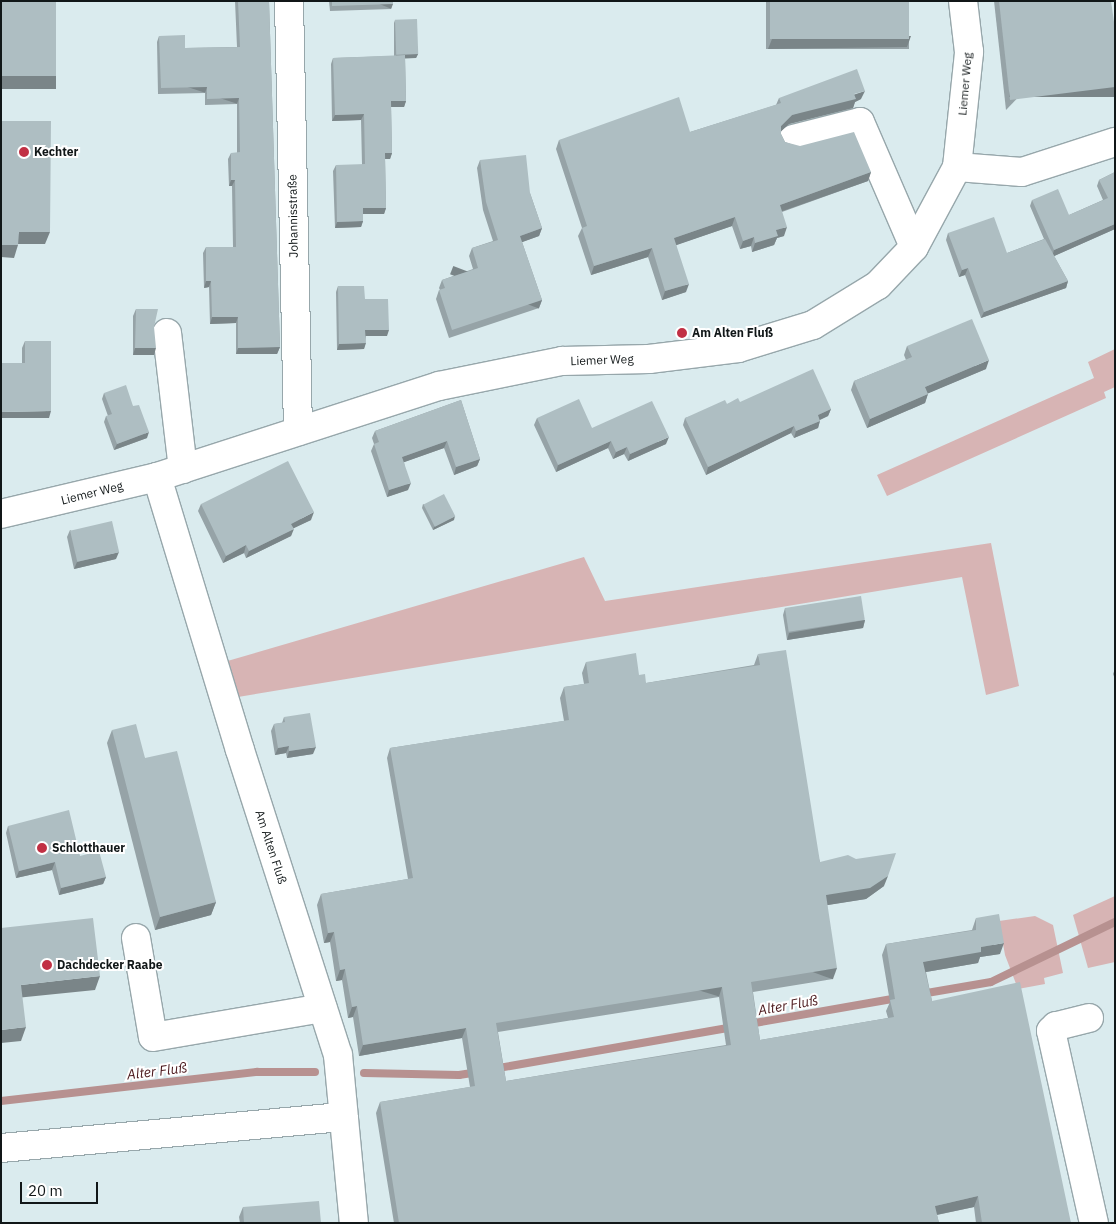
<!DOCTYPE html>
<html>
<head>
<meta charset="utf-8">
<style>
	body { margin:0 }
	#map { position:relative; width:1116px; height:1224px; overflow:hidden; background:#daebee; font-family:"IBM Plex Sans",sans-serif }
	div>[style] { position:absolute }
	.green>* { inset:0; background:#d7b4b4 }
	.stream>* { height:8px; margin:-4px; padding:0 4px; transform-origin:4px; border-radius:4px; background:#b79190 }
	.roads { filter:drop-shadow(1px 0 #97a7ab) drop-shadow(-1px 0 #97a7ab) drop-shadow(0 1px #97a7ab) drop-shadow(0 -1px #97a7ab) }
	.minor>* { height:28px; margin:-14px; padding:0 14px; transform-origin:14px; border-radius:14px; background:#fff }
	.wall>* { inset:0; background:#96a3a7; transform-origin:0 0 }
	.shaded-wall>* { inset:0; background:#7a8588; transform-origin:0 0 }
	.building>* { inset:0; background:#aebec2; transform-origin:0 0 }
	.dots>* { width:14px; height:14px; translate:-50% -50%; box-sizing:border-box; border:2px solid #fff; border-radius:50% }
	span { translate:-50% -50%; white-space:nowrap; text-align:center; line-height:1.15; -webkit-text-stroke:4px #fff; paint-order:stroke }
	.street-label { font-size:12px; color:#111718 }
	.poi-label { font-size:12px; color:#111718; font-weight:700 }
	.left { translate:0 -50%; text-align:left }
	.water-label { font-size:14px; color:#4b191d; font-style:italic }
	.frame { position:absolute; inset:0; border:2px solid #111718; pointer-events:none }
	.scale { position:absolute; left:20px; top:1182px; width:78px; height:22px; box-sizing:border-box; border:2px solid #111718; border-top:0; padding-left:6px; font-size:15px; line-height:18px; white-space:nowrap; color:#111718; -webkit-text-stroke:4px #fff; paint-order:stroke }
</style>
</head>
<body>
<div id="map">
	<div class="green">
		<div style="clip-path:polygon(1115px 349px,1115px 387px,1104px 392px,1106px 398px,887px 496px,877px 475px,1094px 378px,1088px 362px)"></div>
		<div style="clip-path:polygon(991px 543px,1019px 686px,986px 695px,962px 577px,238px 697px,224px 662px,584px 557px,605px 601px)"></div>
		<div style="clip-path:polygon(1115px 896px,1115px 962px,1088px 968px,1073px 915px)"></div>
		<div style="clip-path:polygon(1035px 916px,1053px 925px,1063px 973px,1044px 978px,1045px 984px,1018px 989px,1005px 955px,999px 921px)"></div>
	</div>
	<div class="stream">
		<div style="left:921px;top:994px;width:71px;rotate:-9.7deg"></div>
		<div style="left:991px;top:982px;width:138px;rotate:-25.8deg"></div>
		<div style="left:749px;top:1024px;width:151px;rotate:-9.9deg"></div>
		<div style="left:493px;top:1069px;width:244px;rotate:-9.9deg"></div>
		<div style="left:364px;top:1073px;width:95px;rotate:1.2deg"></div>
		<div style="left:459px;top:1075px;width:18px;rotate:-9deg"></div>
		<div style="left:1px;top:1101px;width:258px;rotate:-6.5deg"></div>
		<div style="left:257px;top:1072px;width:58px"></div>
	</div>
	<div class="roads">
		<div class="minor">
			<div style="left:289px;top:1px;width:430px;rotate:88.8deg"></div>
			<div style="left:793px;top:139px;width:69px;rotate:-14.2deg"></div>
			<div style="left:860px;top:122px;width:136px;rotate:66.6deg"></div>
			<div style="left:957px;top:167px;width:65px;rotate:4.4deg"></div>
			<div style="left:1022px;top:172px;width:98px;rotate:-17.9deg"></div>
			<div style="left:167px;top:333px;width:137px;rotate:83.3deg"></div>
			<div style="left:157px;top:477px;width:285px;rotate:73.1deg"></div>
			<div style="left:240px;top:750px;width:320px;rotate:72.2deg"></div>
			<div style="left:338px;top:1055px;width:169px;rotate:84.6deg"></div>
			<div style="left:1px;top:514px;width:160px;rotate:-13.3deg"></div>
			<div style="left:157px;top:477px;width:296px;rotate:-17.9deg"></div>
			<div style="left:439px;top:386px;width:126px;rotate:-11.5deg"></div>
			<div style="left:562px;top:361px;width:87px;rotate:-1.3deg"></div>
			<div style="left:649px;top:359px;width:90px;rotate:-7deg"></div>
			<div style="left:738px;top:348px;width:78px;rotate:-17deg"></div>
			<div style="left:813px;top:325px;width:76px;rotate:-31.6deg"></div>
			<div style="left:878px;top:285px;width:52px;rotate:-46.5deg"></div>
			<div style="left:914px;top:247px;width:91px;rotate:-61.7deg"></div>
			<div style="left:957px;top:167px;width:116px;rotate:-84deg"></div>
			<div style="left:969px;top:52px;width:51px;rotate:-96.7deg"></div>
			<div style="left:136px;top:938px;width:100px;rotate:80.3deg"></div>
			<div style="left:153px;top:1037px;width:172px;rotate:-9.7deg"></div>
			<div style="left:1089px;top:1018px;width:34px;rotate:166deg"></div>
			<div style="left:1056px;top:1026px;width:7px;rotate:135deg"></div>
			<div style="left:1051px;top:1031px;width:197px;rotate:77.4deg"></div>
			<div style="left:1px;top:1148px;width:344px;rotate:-5.2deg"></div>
		</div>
	</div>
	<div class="wall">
		<div style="clip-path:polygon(235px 1px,269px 1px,280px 347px,277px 354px,236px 354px,236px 323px,210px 324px,209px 287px,204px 288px,203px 253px,206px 247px,233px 247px,232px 186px,229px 186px,228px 159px,231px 153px,237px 153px,237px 104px,205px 105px,205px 93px,158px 94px,157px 42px,159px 36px,185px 48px,237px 47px)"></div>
		<div style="clip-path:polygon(329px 1px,393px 1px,391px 9px,330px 11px)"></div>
		<div style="left:766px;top:1px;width:143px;height:48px"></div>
		<div style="clip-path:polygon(994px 1px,1111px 1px,1006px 110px)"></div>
		<div style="clip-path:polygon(395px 20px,418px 54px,416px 58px,405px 58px,406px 101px,404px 107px,391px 107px,392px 153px,390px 159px,385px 159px,386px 208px,384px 214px,363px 214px,363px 221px,361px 227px,335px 228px,333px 171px,336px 165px,362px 165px,361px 120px,332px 121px,331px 64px,333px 58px,394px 56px,394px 23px)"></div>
		<div style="clip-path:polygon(779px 98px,861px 99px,855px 102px,853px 108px,789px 124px,781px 131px,781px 134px,785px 142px,871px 172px,868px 181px,782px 212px,784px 236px,777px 238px,774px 245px,752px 252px,751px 246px,740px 249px,732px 226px,676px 245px,686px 292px,662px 300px,648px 257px,591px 275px,578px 236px,582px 228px,556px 149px,559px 140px,690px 132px,776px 105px)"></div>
		<div style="clip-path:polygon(480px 160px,530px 193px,542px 228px,539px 236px,522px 242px,542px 300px,539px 308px,449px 338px,436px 299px,439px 290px,440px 290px,439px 288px,442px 280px,473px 269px,469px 256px,472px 248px,493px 241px,483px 210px,477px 168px)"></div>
		<div style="clip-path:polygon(1115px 172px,1115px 229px,1054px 256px,1068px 281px,1066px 288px,981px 318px,965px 275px,959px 277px,946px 240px,948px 233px,1007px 253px,1044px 239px,1030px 206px,1032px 200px,1069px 215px,1103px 200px,1097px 186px,1099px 180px)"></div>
		<div style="clip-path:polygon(338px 286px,365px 299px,387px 336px,366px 336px,364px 349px,337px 350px,336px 292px)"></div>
		<div style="clip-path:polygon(136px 309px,154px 327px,154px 355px,133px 355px,133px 316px)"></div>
		<div style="clip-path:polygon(25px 341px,49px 418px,22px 363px,22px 348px)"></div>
		<div style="clip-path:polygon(907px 346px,986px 369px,928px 393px,925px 403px,867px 428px,851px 390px,854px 381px,906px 360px,904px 355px)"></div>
		<div style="clip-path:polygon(104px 393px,133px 406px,147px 438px,114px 450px,104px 422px,106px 416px,108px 416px,102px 399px)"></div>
		<div style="clip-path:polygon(461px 400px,480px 459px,477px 466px,454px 475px,444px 448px,404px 462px,408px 490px,387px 497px,371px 451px,374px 444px,372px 438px,375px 431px)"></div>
		<div style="clip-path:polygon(740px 402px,831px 409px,828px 416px,820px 420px,818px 428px,794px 438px,791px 433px,706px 475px,683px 425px,685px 418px,727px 404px)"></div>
		<div style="clip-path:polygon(537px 418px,592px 428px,666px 444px,628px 461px,624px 454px,613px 459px,608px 448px,556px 472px,534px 425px)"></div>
		<div style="clip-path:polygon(201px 504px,311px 520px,293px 528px,291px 536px,246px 558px,244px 553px,223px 563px,198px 511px)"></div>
		<div style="clip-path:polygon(423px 504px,454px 520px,433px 530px,422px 508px)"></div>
		<div style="clip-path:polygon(70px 530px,116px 559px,74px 569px,67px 537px)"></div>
		<div style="clip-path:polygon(785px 608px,865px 620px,863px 628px,787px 640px,783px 615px)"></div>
		<div style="clip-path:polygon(evenodd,758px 654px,820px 862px,884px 886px,866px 899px,827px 905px,833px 979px,753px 992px,760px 1040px,888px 1018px,886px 1011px,890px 1002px,882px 955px,886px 944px,972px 930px,976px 918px,1000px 954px,980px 957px,978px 963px,926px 972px,932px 1001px,1071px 1223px,976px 1223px,974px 1207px,937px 1215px,939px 1223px,394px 1223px,376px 1113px,380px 1102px,470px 1087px,462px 1038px,359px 1056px,353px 1017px,348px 1018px,342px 980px,336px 981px,330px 942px,324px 943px,317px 905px,321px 894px,408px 879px,387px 758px,390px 748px,564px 721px,560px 698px,564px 687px,584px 684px,582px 673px,586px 662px,639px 675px,646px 683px,754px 665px,758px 654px,719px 997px,726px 1045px,506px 1081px,498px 1032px,719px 997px)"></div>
		<div style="clip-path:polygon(1115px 669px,1115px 679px,1113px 674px)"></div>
		<div style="clip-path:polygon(284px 717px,313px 754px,287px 758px,286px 753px,275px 755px,271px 731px,274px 724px,282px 723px)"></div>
		<div style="clip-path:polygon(112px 730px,145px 758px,216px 902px,211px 915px,155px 930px,107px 743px)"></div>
		<div style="clip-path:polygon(8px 826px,80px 856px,106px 877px,103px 884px,59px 895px,52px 870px,16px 878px,6px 833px)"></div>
		<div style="clip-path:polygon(243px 1207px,321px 1223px,240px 1223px,239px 1217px)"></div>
	</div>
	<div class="shaded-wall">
		<div style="left:393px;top:4px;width:5px;height:61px;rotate:112deg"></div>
		<div style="clip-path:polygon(911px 36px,907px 47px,768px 49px,772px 39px)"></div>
		<div style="clip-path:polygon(418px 54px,416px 58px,394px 59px,396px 55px)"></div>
		<div style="left:1px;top:76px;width:55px;height:13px"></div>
		<div style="left:207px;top:87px;width:6px;height:46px;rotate:108deg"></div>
		<div style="left:1115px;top:87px;width:10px;height:106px;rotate:90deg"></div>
		<div style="clip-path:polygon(865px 91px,861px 99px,855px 102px,853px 108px,789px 124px,778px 134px,781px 126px,792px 115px)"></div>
		<div style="left:239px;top:98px;width:6px;height:32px;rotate:108deg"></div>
		<div style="clip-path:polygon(391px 101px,406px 101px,404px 107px,389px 107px)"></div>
		<div style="clip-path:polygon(364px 114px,361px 120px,332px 121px,335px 115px)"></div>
		<div style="clip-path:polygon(385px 153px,392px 153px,390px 159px,383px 159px)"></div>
		<div style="clip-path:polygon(871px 172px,868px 181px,777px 213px,780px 205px)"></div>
		<div style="clip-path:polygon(231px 180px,235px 180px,232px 186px,229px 186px)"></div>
		<div style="clip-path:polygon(363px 208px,386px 208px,384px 214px,361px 214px)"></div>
		<div style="clip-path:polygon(735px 217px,732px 226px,671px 247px,674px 238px)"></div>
		<div style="clip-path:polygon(363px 221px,361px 227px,335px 228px,337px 222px)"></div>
		<div style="clip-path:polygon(1115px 224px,1115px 229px,1052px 257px,1054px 250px)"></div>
		<div style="clip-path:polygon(787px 227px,784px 236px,777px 238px,774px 245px,752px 252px,755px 243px,776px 230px)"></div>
		<div style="clip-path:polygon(542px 228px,539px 236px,517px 244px,520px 236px)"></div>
		<div style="clip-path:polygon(19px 232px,50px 232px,45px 244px,14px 244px)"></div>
		<div style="clip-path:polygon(754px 237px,751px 246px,740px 249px,743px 241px)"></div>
		<div style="clip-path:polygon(1px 245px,18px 245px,14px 258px,1px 257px)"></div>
		<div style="clip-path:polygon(652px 248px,648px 257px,591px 275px,594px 266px)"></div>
		<div style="clip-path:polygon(968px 268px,965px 275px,959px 277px,962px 270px)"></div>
		<div style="clip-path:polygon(206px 281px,211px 281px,209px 287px,204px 288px)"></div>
		<div style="clip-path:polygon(1068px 281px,1066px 288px,981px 318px,984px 312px)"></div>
		<div style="clip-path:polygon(689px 284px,686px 292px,662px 300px,665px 291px)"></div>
		<div style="left:542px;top:300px;width:9px;height:95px;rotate:111deg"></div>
		<div style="clip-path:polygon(212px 317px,238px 317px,236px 323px,210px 324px)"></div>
		<div style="clip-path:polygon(365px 330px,389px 330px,387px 336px,363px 336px)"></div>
		<div style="clip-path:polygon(366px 343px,364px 349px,337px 350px,339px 344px)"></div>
		<div style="clip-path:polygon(280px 347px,277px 354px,236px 354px,238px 348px)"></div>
		<div style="clip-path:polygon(135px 348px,156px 348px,154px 355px,133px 355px)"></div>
		<div style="clip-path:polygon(989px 360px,986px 369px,922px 396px,925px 387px)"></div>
		<div style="clip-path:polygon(928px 394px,925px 403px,867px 428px,870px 419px)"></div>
		<div style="clip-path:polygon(831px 409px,828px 416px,815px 422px,818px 415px)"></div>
		<div style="clip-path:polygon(51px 411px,49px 418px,1px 418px,1px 412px)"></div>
		<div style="clip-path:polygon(820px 421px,818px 428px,794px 438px,796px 431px)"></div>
		<div style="clip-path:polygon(794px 426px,791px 433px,706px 475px,708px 467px)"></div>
		<div style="clip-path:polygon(149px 432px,147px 438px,114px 450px,117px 444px)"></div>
		<div style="clip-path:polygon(669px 437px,666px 444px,628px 461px,630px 454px)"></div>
		<div style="clip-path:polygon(447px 441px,444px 448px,399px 464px,402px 457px)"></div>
		<div style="clip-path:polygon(611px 441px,608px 448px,556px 472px,558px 465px)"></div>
		<div style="clip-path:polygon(627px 447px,624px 454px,613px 459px,616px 452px)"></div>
		<div style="clip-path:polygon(480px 459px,477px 466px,454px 475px,456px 467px)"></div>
		<div style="clip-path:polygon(411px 483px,408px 490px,387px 497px,389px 490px)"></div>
		<div style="clip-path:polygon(314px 512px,311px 520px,288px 531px,291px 524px)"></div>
		<div style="clip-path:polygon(455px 516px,454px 520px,433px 530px,434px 527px)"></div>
		<div style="clip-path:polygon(294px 529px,291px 536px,246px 558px,249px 551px)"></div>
		<div style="clip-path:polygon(246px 545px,244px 553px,223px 563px,226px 556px)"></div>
		<div style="clip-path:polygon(119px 552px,116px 559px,74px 569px,77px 562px)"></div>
		<div style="clip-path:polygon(865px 620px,863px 628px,787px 640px,789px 633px)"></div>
		<div style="clip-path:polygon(289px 746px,286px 753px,275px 755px,278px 748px)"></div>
		<div style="clip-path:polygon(316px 747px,313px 754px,287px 758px,289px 751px)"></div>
		<div style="clip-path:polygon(55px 862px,52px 870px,16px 878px,19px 871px)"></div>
		<div style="clip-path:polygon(888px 876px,884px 886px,866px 899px,822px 906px,826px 895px)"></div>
		<div style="clip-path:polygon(106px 877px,103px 884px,59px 895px,61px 888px)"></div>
		<div style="clip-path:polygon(216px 902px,211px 915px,155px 930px,160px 917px)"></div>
		<div style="clip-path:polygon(334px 932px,330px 942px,324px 943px,328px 933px)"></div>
		<div style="clip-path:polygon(1004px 943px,1000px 954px,980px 957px,978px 963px,920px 973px,923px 962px,981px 947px)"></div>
		<div style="left:837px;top:968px;width:12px;height:87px;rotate:110deg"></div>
		<div style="clip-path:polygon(345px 969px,342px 980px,336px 981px,340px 970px)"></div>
		<div style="clip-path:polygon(100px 976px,95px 990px,16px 998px,21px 985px)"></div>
		<div style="left:722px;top:987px;width:10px;height:229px;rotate:107deg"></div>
		<div style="clip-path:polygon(357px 1006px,353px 1017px,348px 1018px,352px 1007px)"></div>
		<div style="clip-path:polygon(26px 1027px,21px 1041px,1px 1043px,1px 1030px)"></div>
		<div style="clip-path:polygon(466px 1028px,462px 1038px,359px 1056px,363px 1045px)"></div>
		<div style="clip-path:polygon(978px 1196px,974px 1207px,931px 1216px,935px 1206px)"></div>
	</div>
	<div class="building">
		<div style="left:1px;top:1px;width:55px;height:75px"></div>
		<div style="clip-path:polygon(238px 1px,269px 1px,280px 347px,238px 348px,238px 317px,212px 317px,211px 281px,206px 281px,206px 247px,236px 247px,235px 180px,231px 180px,231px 153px,240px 152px,239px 98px,207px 99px,207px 87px,161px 88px,159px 36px,185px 35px,185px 48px,240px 47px)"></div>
		<div style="clip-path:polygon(332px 1px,393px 1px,393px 4px,332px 6px)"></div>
		<div style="left:770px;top:1px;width:139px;height:38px"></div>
		<div style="clip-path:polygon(999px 1px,1111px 1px,1115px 29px,1115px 87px,1010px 100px)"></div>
		<div style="left:417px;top:19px;width:35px;height:22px;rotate:88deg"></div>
		<div style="clip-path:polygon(405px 55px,406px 101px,391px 101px,392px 153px,385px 153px,386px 208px,363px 208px,363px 221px,337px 222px,336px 165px,365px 164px,364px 114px,335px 115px,333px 58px)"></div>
		<div style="clip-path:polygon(857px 69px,865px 91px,854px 94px,856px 99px,792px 115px,781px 126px,781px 134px,785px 142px,800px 146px,854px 132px,871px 172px,780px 205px,787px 227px,776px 230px,778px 236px,755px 243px,754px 237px,743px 241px,735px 217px,674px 238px,689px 284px,665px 291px,652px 248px,594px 266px,582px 228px,587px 226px,559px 140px,679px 97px,690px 132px,781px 103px,779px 98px)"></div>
		<div style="clip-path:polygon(1px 121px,51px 121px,50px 232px,19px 232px,18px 245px,1px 245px)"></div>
		<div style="clip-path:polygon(526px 155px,530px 193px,542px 228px,520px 236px,542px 300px,452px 330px,439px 290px,445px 288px,442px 280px,478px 268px,472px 248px,498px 240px,486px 202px,480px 160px)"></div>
		<div style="clip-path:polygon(1115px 172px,1115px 224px,1054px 250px,1032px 200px,1058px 189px,1069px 215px,1108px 198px,1099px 180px)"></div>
		<div style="clip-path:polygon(994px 217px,1007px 253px,1045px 239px,1068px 281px,984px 312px,968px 268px,962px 270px,948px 233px)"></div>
		<div style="clip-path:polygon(338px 286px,364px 286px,365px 299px,388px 299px,389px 330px,365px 330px,366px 343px,339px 344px)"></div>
		<div style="clip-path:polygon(136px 309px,158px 309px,154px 327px,156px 348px,135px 348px)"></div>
		<div style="clip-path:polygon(972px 319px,989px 360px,925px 387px,928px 394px,870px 419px,854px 381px,912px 357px,907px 346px)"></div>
		<div style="clip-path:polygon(25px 341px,51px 341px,51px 411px,1px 412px,1px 363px,25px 363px)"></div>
		<div style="clip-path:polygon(813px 369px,831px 409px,818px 415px,820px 421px,796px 431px,794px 426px,708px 467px,685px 418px,725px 400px,727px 404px,738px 398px,740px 402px)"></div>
		<div style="clip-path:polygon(126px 385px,133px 406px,139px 405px,149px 432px,117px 444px,106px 416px,112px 414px,104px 393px)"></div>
		<div style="clip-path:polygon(579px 399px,592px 428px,652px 401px,669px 437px,630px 454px,627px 447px,616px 452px,611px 441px,558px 465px,537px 418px)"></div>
		<div style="clip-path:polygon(461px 400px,480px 459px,456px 467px,447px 441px,402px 457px,411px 483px,389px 490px,374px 444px,379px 442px,375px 431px)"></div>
		<div style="clip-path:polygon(288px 461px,314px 512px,291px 524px,294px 529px,249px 551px,246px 545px,226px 556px,201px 504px)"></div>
		<div style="left:444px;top:494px;width:25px;height:23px;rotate:63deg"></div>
		<div style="left:112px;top:521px;width:32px;height:43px;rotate:77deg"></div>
		<div style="left:861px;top:596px;width:24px;height:77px;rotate:81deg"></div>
		<div style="clip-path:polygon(evenodd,786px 650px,820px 862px,848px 855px,856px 859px,896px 853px,888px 876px,870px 888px,826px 895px,837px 968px,751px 982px,760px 1040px,894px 1017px,890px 1000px,895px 999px,886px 944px,976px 930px,976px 918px,999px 914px,1004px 943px,981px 947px,981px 952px,923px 962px,932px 1001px,1020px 982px,1071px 1223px,982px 1223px,978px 1196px,935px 1206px,939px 1223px,399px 1223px,380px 1102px,475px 1086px,466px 1028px,363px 1045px,357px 1006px,352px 1007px,345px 969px,340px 970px,334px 932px,328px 933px,321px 894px,413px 878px,390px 748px,569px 720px,564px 687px,589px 683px,586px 662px,636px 653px,639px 675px,645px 674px,646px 683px,760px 665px,758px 654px,786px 650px,722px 987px,731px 1045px,506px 1081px,496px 1023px,722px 987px)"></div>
		<div style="clip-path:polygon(310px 713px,316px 747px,289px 751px,289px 746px,278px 748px,274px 724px,285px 722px,284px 717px)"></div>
		<div style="clip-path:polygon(136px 724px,145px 758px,177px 751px,216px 902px,160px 917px,112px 730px)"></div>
		<div style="clip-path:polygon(69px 810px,80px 856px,99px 851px,106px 877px,61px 888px,55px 862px,19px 871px,8px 826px)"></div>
		<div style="clip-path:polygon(93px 918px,100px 976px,21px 985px,26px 1027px,1px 1030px,1px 928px)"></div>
		<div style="clip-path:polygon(319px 1201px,321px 1223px,244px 1223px,243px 1207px)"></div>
	</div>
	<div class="dots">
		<div style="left:24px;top:152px;background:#c13044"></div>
		<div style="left:682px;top:333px;background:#c13044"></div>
		<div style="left:42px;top:848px;background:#c13044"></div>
		<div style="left:47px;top:965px;background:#c13044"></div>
	</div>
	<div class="street-label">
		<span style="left:965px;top:84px;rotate:-85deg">Liemer Weg</span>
		<span style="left:293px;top:216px;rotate:-91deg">Johannisstraße</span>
		<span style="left:602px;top:360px;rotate:-2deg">Liemer Weg</span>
		<span style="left:92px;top:493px;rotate:-14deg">Liemer Weg</span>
		<span style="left:271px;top:847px;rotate:72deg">Am Alten Fluß</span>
	</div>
	<div class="poi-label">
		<span class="left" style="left:34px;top:152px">Kechter</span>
		<span class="left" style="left:692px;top:333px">Am Alten Fluß</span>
		<span class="left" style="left:52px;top:848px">Schlotthauer</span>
		<span class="left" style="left:57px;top:965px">Dachdecker Raabe</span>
	</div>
	<div class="water-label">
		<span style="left:788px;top:1005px;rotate:-10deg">Alter Fluß</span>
		<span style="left:157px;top:1071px;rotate:-7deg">Alter Fluß</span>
	</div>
	<div class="frame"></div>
	<div class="scale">20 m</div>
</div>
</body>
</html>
